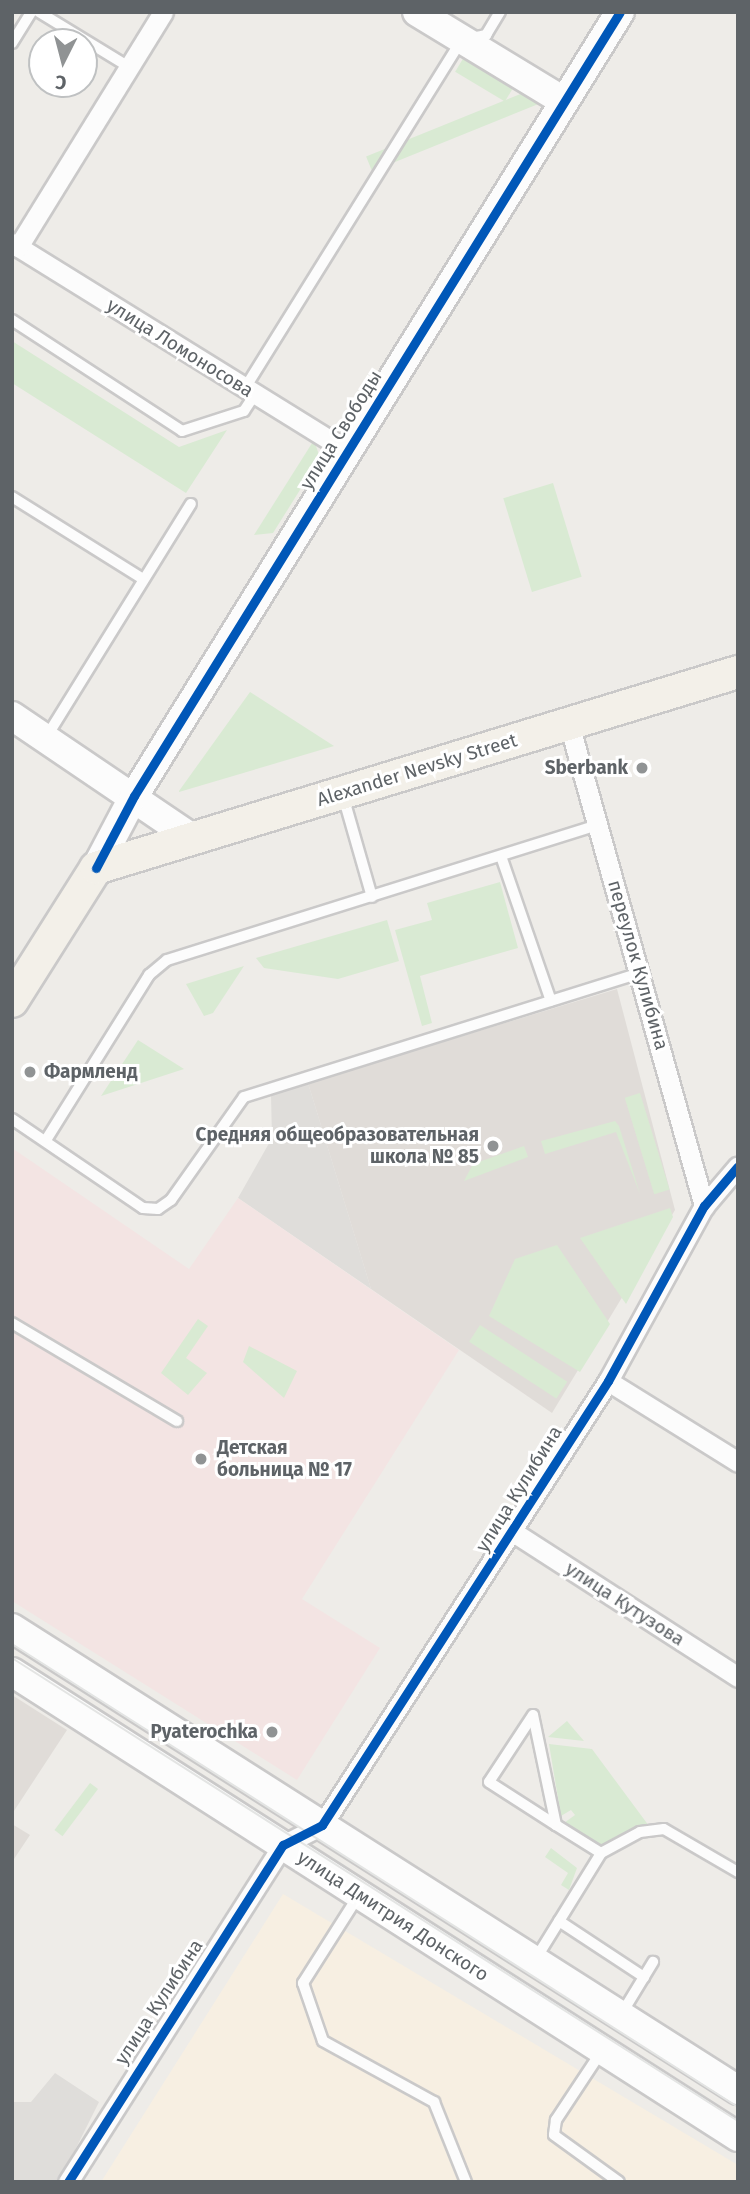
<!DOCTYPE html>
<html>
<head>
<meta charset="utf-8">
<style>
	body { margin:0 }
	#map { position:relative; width:750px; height:2194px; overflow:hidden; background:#eeece8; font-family:"Fira Sans",sans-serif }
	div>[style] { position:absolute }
	.commercial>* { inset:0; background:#f7efe2 }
	.industrial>* { inset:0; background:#dfddda }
	.education>* { inset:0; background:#e0dcd8 }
	.medical>* { inset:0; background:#f3e4e3 }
	.green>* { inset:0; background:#d9ead3; transform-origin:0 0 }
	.roads { filter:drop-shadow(2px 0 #cac9c9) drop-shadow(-2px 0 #cac9c9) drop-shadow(0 2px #cac9c9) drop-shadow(0 -2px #cac9c9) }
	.lane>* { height:10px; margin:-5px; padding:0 5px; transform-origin:5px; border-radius:5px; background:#fcfcfc }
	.street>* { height:19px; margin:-9.5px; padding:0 9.5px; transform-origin:9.5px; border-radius:9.5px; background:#fcfcfc }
	.secondary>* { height:28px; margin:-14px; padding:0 14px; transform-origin:14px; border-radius:14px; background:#fcfcfc }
	.primary>* { height:32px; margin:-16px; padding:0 16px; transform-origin:16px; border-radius:16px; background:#f3f0e9 }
	.tram>* { height:2px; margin:-1px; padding:0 1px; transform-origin:1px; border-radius:1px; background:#e3e4e3 }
	.cycleway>* { height:9px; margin:-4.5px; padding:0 4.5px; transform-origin:4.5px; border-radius:4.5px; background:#0057b8 }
	.dots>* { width:19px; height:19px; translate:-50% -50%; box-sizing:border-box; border:4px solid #fff; border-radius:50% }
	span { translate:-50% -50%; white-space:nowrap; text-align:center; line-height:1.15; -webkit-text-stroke:6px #fff; paint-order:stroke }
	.street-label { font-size:19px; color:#5e6367 }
	.poi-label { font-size:19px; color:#5e6367; font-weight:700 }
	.right { translate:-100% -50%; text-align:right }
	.left { translate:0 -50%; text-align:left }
	.frame { position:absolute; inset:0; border:14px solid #5e6367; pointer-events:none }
	.north { position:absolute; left:28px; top:28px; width:70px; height:70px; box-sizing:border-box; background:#fff; border:2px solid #bfc1c2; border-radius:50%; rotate:186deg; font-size:19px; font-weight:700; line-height:28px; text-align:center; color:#5e6367 }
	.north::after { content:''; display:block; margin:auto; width:24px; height:32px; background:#909394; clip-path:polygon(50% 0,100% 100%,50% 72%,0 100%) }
</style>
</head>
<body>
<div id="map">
	<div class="commercial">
		<div style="clip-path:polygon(283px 1894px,738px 2165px,738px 2182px,101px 2182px)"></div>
	</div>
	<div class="industrial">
		<div style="clip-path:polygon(308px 1083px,371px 1289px,238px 1198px,272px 1138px,271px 1095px)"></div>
		<div style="clip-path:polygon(55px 2073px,99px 2102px,59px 2182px,12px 2182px,12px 2102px,31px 2102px)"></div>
	</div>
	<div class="education">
		<div style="clip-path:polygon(617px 989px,675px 1210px,552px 1413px,371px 1289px,308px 1083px)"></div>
		<div style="clip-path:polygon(12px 1695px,67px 1730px,12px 1814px)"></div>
		<div style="clip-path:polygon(12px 1824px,30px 1835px,12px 1862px)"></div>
	</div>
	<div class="medical">
		<div style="clip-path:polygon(12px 1148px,189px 1269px,238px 1198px,459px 1350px,302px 1599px,380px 1648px,297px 1780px,12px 1601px)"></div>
	</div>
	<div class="green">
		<div style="left:467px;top:52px;width:58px;height:23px;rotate:31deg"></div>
		<div style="left:533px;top:89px;width:16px;height:180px;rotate:68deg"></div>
		<div style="clip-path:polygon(12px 341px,179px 447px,227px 430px,186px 493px,12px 383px)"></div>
		<div style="clip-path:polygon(314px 440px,320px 458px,273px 533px,254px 535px)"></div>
		<div style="left:553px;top:483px;width:98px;height:52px;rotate:73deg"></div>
		<div style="clip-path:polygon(250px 692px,334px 746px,179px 792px,179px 791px)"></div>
		<div style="clip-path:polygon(500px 882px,518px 948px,420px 976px,432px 1023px,422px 1026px,395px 930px,432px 920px,427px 903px)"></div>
		<div style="clip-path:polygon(387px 920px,399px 961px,338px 979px,264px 968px,256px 958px)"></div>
		<div style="clip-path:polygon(244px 966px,213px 1013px,204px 1016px,186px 984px)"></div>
		<div style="clip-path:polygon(138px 1040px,184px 1069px,101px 1096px)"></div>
		<div style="left:640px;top:1093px;width:101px;height:16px;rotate:73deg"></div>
		<div style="clip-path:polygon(615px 1121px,619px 1126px,640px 1194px,616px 1132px,545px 1154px,541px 1141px)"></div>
		<div style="clip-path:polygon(524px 1146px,528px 1157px,464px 1181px,473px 1164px)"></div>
		<div style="clip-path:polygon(670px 1208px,673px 1217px,626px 1304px,580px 1238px)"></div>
		<div style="clip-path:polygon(557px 1245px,610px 1324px,580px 1372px,489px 1316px,515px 1259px)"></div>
		<div style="clip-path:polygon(198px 1319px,208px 1326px,186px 1358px,207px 1373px,188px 1395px,161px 1373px)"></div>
		<div style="left:480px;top:1325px;width:104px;height:20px;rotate:33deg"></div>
		<div style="clip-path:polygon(249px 1346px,297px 1371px,284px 1398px,243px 1362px)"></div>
		<div style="clip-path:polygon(567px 1721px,584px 1741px,548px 1737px)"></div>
		<div style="clip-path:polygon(549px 1744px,592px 1749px,649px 1826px,601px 1846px,564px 1823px,575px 1815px,571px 1810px,561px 1816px)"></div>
		<div style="left:90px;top:1783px;width:10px;height:59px;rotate:37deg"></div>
		<div style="clip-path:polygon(551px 1848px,577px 1868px,569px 1890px,561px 1885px,568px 1873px,545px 1857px)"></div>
	</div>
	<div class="roads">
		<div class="lane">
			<div style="left:39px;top:12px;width:105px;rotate:31.4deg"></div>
			<div style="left:12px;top:43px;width:36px;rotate:-58deg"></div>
			<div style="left:12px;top:320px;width:203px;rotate:33.1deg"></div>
			<div style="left:182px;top:431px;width:65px;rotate:-17.9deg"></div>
			<div style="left:244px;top:411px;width:20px;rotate:-57deg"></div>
			<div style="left:245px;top:388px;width:410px;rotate:-58.1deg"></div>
			<div style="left:462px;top:40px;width:25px;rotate:-12deg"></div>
			<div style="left:486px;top:35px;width:27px;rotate:-59deg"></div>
			<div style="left:12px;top:497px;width:155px;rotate:32deg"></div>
			<div style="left:47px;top:736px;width:273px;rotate:-58.2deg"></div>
			<div style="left:343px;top:796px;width:105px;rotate:74deg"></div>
			<div style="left:501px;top:856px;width:153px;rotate:71deg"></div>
			<div style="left:12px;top:1119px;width:158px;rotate:34.2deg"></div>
			<div style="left:143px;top:1208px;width:15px;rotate:4deg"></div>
			<div style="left:158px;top:1209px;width:16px;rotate:-35deg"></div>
			<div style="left:171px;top:1200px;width:126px;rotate:-54.7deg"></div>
			<div style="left:244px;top:1097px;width:415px;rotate:-17.4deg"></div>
			<div style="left:46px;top:1140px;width:195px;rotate:-58deg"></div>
			<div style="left:149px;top:975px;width:23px;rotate:-40deg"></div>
			<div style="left:167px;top:960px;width:452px;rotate:-17.4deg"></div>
			<div style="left:12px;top:1323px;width:192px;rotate:30.7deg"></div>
			<div style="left:556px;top:1825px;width:112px;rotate:-101.8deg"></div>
			<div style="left:533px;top:1715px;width:80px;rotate:123.3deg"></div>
			<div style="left:489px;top:1782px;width:80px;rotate:32.7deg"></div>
			<div style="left:556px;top:1825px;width:53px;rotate:31.9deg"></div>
			<div style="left:357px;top:1898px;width:101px;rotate:122.4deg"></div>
			<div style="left:303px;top:1983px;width:61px;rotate:71deg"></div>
			<div style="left:323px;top:2041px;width:127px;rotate:28.8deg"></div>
			<div style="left:434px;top:2102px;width:86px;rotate:68.2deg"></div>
			<div style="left:559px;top:1921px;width:102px;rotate:33.4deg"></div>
			<div style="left:535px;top:1960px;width:126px;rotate:-58.3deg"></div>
			<div style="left:601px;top:1853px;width:44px;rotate:-28.3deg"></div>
			<div style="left:640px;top:1832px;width:24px;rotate:-7deg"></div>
			<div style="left:664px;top:1829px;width:86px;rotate:30.2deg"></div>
			<div style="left:622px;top:2013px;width:60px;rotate:-58.7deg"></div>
			<div style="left:601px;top:2052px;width:82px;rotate:123.5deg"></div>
			<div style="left:556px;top:2120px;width:15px;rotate:98deg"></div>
			<div style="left:554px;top:2135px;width:80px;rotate:35.9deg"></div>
		</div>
		<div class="street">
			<div style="left:12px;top:243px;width:397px;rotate:31.8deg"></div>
			<div style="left:18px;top:247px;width:276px;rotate:-58.3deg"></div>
			<div style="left:569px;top:724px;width:501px;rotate:74.35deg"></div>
			<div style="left:608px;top:1381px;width:153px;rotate:31.9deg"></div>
			<div style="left:513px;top:1532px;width:268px;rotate:32.8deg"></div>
			<div style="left:68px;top:2182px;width:400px;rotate:-57.5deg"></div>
			<div style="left:283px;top:1845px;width:44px;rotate:-27.1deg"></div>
			<div style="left:322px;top:1825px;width:528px;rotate:-57.21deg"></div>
			<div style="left:608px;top:1381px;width:200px;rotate:-61.3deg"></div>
			<div style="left:704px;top:1206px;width:52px;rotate:-49.6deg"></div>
		</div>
		<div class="secondary">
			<div style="left:417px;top:12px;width:170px;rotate:31.3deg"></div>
			<div style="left:12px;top:716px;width:216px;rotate:34.1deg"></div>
			<div style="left:96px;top:868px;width:81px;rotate:-62.2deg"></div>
			<div style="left:134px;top:796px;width:922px;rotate:-58.21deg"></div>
			<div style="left:12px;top:1628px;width:861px;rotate:32.47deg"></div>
			<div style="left:12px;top:1672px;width:862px;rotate:32.64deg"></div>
		</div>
		<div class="primary">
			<div style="left:12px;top:1001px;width:157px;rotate:-57.7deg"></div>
			<div style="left:96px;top:868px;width:671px;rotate:-16.98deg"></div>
		</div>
	</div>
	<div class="tram">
		<div style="left:12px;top:1644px;width:861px;rotate:32.53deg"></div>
		<div style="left:12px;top:1658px;width:861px;rotate:32.53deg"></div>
	</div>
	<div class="cycleway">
		<div style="left:96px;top:868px;width:81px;rotate:-62.2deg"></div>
		<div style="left:134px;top:796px;width:922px;rotate:-58.21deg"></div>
		<div style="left:68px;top:2182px;width:400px;rotate:-57.5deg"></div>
		<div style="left:283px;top:1845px;width:44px;rotate:-27.1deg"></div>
		<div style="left:322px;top:1825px;width:528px;rotate:-57.21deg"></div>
		<div style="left:608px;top:1381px;width:200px;rotate:-61.3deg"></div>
		<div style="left:704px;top:1206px;width:52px;rotate:-49.6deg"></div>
	</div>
	<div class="dots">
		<div style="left:642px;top:768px;background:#909394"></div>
		<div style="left:30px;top:1072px;background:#909394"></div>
		<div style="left:493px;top:1146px;background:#909394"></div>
		<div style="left:201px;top:1459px;background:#909394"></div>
		<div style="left:272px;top:1732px;background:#909394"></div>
	</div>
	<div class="street-label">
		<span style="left:180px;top:348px;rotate:32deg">улица Ломоносова</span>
		<span style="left:341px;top:430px;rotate:-58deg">улица Свободы</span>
		<span style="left:417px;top:770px;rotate:-17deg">Alexander Nevsky Street</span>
		<span style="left:638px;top:965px;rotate:74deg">переулок Кулибина</span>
		<span style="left:519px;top:1489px;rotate:-58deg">улица Кулибина</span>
		<span style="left:625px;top:1604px;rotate:33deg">улица Кутузова</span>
		<span style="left:393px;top:1916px;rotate:33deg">улица Дмитрия Донского</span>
		<span style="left:159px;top:2002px;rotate:-57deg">улица Кулибина</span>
	</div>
	<div class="poi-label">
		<span class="right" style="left:628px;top:768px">Sberbank</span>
		<span class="left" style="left:44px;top:1072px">Фармленд</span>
		<span class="right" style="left:479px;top:1146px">Средняя общеобразовательная<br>школа № 85</span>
		<span class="left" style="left:217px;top:1459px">Детская<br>больница № 17</span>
		<span class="right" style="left:258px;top:1732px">Pyaterochka</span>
	</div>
	<div class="frame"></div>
	<div class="north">С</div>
</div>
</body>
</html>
